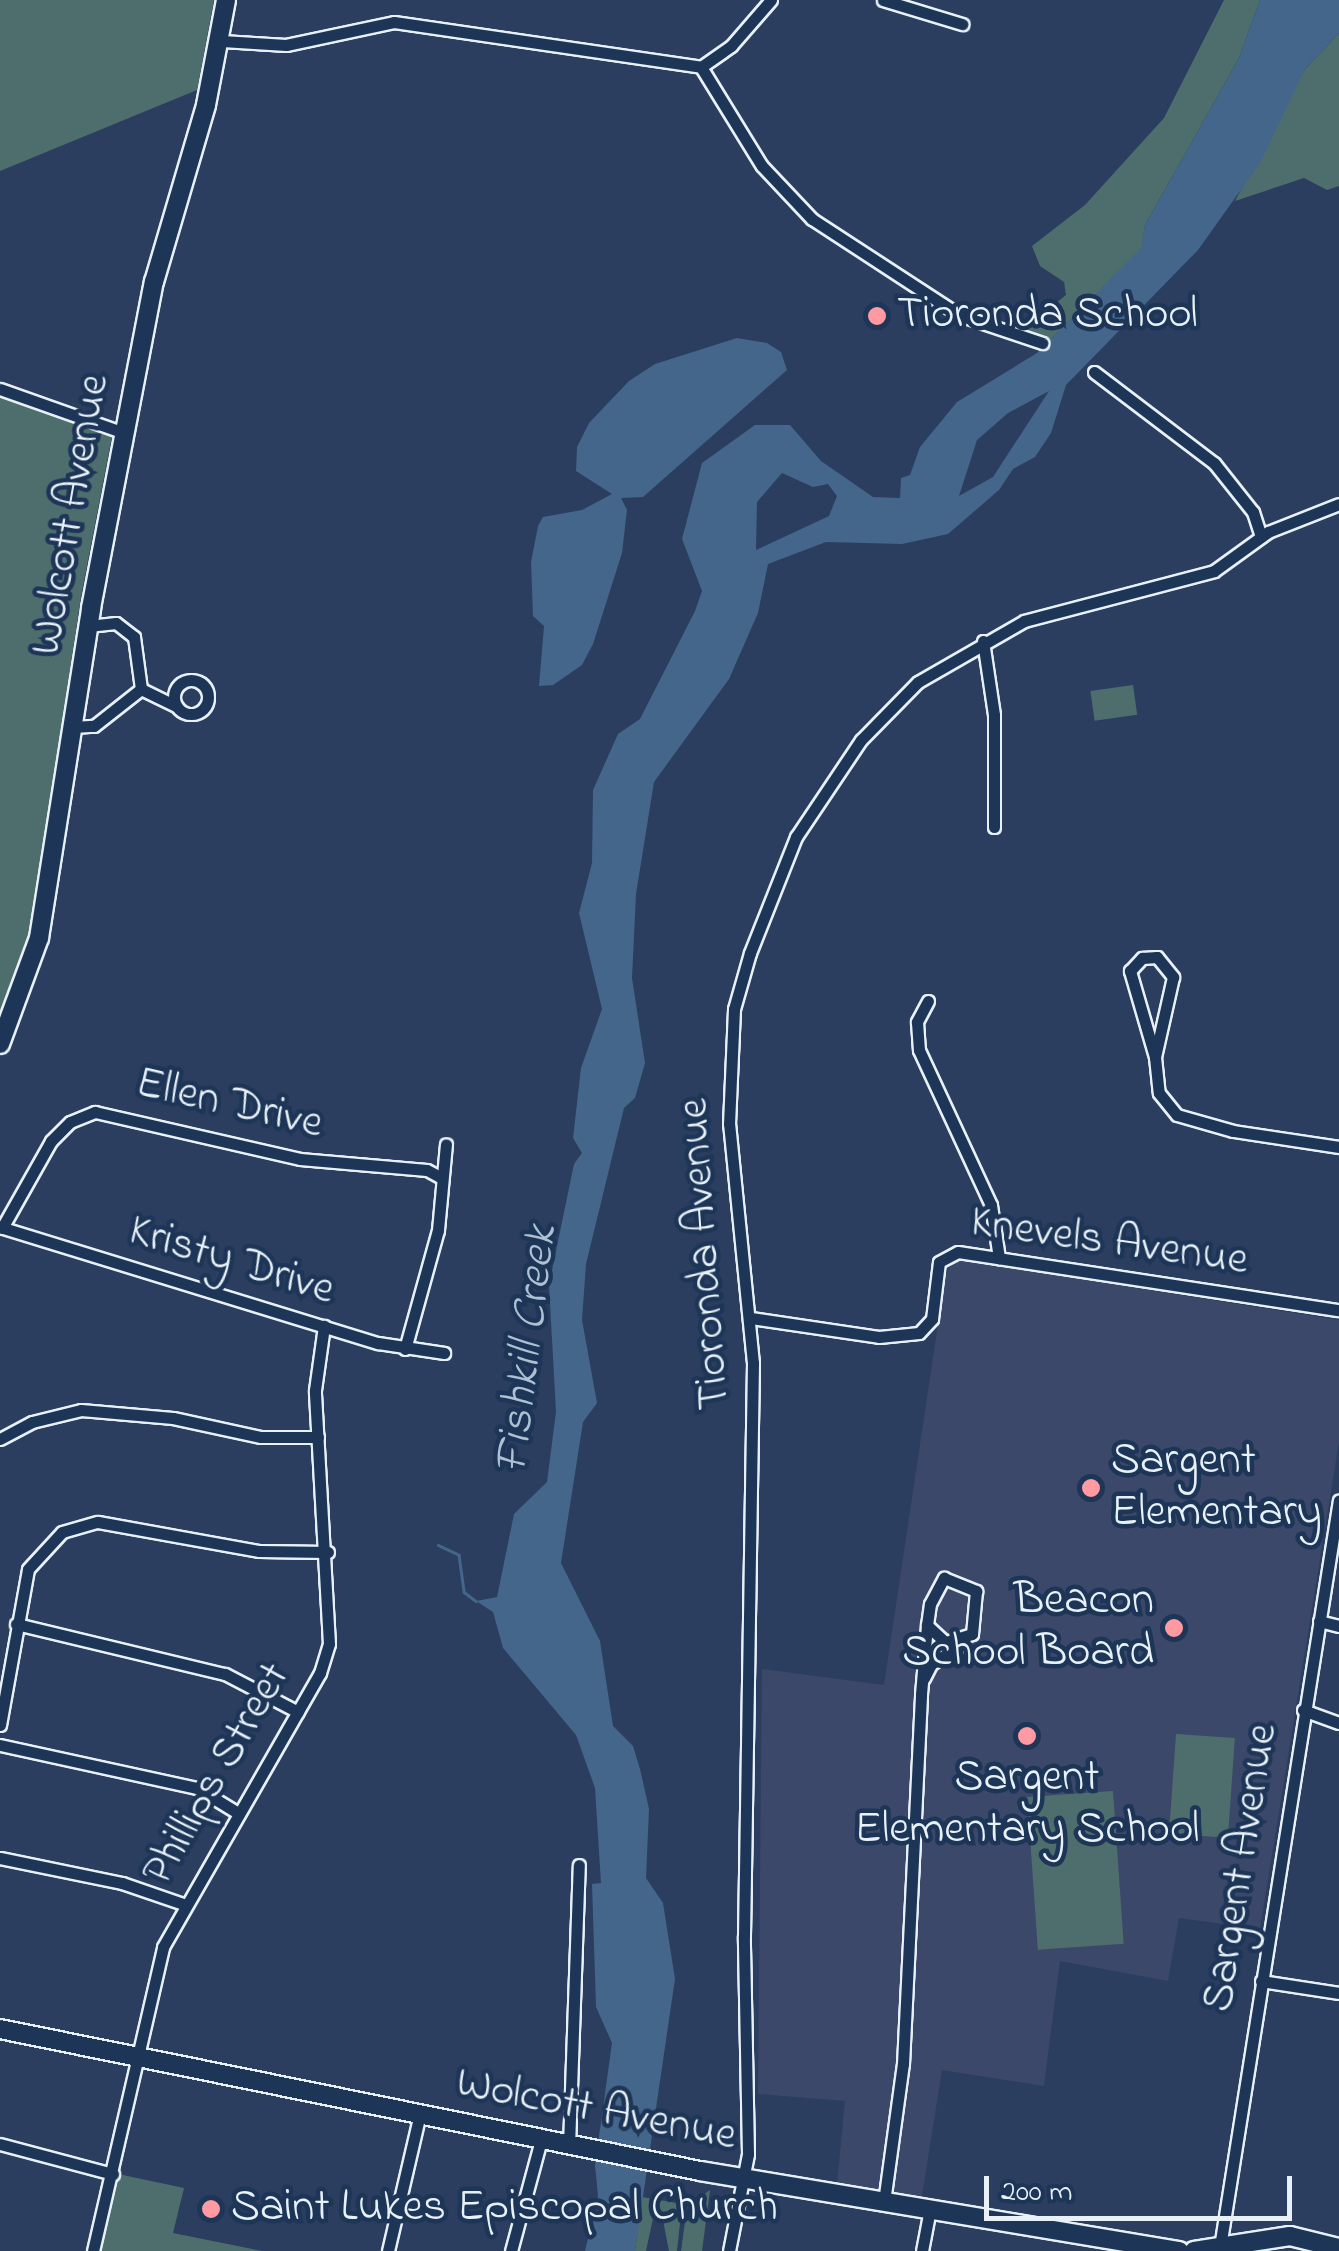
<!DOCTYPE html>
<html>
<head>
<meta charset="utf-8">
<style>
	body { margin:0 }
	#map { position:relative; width:1339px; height:2251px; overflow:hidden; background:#2b3e5f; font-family:"Indie Flower",sans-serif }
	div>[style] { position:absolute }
	.built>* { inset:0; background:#3c4869 }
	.green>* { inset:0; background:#4e6e6d; transform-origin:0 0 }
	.water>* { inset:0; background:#43668a }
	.stream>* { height:2.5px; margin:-1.25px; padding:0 1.25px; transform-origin:1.25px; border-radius:1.25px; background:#43668a }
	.roads { filter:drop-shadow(2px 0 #e8f1f8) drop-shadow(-2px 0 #e8f1f8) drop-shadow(0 2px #e8f1f8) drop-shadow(0 -2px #e8f1f8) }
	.street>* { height:11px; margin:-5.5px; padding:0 5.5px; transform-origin:5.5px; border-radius:5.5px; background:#1d3557 }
	.street>.ring { margin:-5.5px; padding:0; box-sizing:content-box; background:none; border:11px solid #1d3557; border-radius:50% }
	.secondary>* { height:18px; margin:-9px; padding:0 9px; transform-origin:9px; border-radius:9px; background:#1d3557 }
	.dots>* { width:28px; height:28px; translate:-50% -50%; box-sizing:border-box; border:5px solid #1d3557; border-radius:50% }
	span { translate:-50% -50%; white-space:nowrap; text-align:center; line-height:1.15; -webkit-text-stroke:9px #1d3557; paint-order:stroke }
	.poi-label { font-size:45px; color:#e8f1f8 }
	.left { translate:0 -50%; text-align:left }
	.right { translate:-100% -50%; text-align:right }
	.street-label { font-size:45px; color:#e8f1f8 }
	.water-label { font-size:48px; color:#aec0d2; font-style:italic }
	.scale { position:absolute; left:984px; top:2176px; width:308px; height:45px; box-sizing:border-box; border:5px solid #e8f1f8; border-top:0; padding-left:12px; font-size:30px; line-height:35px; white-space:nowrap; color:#e8f1f8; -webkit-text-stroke:8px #1d3557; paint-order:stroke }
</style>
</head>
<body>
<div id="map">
	<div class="built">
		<div style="clip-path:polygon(958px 1260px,1339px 1320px,1339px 1442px,1260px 1929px,1179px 1918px,1168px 1981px,1060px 1961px,1044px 2086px,942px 2070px,922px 2196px,837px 2184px,845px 2101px,758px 2094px,762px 1669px,884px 1685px,946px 1271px)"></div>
	</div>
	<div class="green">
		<div style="clip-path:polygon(0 0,214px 0,197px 90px,0 171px)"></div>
		<div style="clip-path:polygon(1224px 0,1260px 0,1239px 58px,1145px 225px,1142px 248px,1051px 339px,1021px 331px,1066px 295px,1064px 282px,1040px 266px,1032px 246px,1085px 205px,1164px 118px)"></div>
		<div style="clip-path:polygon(1339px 33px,1339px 186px,1327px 190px,1304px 178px,1235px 201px,1305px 69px)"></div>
		<div style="clip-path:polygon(0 392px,112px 436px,81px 596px,24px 977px,0 1033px)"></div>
		<div style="left:1133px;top:685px;width:30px;height:43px;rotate:82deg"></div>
		<div style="left:1176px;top:1734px;width:59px;height:100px;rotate:4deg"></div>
		<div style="left:1113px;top:1791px;width:153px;height:86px;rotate:86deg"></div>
		<div style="clip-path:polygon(118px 2174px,184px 2188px,173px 2233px,262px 2251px,101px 2251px)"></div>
		<div style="clip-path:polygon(710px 2190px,702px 2251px,681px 2251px,687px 2207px)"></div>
		<div style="clip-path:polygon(642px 2197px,682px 2204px,677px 2251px,669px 2251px,661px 2210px,655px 2209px,646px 2251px,635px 2251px)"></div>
	</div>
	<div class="water">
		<div style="clip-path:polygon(evenodd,1260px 0,1339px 0,1339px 33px,1305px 69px,1260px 163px,1198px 250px,1066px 385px,1051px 433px,1035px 457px,1013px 469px,999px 490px,948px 534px,902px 544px,826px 542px,768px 564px,758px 613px,729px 679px,654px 782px,636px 894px,632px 978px,645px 1063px,635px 1098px,624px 1108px,586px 1264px,582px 1320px,597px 1403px,583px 1422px,561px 1563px,600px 1641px,613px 1726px,633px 1746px,640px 1769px,649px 1809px,646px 1878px,663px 1903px,675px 1979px,635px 2251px,585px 2251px,598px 2196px,595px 2165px,612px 2043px,596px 2007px,592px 1884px,601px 1883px,595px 1788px,576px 1735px,503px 1648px,493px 1612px,476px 1601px,497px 1597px,514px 1514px,547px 1482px,556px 1412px,549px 1285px,574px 1164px,582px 1153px,573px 1138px,581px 1068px,602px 1009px,579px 913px,592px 863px,593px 790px,618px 734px,640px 719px,695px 611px,702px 591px,682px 539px,702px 463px,755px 425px,790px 425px,821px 461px,873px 497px,900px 498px,901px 478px,910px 475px,920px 447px,957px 402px,1037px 353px,1141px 248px,1145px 225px,1239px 58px,1260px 0,1049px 391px,993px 477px,959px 496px,977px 440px,1008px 413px,1049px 391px,1260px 0,782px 473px,813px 487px,828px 484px,837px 496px,829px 516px,756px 550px,757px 502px,782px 473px)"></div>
		<div style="clip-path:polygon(737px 338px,767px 343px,781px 352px,787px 370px,643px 497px,621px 498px,627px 510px,622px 553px,593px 644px,582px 665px,553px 685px,539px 686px,544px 626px,533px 616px,531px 562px,538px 526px,543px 517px,582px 510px,612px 494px,576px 471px,577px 447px,589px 423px,629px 381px,655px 364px)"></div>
	</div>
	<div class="stream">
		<div style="left:438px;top:1545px;width:23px;rotate:25deg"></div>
		<div style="left:459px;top:1555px;width:37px;rotate:82deg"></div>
		<div style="left:464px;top:1592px;width:15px;rotate:37deg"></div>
	</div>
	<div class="roads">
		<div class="street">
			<div style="left:883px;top:0;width:83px;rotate:16.9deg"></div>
			<div style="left:222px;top:41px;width:64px;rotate:3.6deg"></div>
			<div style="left:286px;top:45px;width:110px;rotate:-12deg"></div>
			<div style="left:394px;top:22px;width:310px;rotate:8.3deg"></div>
			<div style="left:701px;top:67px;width:37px;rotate:-35deg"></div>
			<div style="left:731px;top:46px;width:61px;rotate:-49deg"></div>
			<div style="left:701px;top:67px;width:116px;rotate:58.4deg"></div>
			<div style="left:762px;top:166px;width:73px;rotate:46.7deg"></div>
			<div style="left:812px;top:219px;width:176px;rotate:33.1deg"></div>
			<div style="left:959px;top:315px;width:88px;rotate:18.6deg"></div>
			<div style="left:1094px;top:372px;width:151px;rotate:37.2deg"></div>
			<div style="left:1214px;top:463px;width:63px;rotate:51.5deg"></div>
			<div style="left:1253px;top:512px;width:26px;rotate:72deg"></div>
			<div style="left:0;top:389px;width:132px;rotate:19.5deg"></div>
			<div style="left:88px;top:626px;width:28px;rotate:-6deg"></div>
			<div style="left:116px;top:623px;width:23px;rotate:38deg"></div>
			<div style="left:134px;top:637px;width:52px;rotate:82.3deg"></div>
			<div style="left:983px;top:641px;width:75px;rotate:81.5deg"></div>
			<div style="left:994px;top:715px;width:112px;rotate:90deg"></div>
			<div class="ring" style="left:174px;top:680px;width:23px;height:23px"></div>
			<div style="left:72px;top:727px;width:22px;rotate:-3deg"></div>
			<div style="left:94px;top:726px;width:60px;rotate:-38.2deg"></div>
			<div style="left:141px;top:689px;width:39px;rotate:26deg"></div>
			<div style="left:1157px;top:957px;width:26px;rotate:51deg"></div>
			<div style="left:1173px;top:977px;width:82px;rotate:102.7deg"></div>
			<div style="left:1155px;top:1057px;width:90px;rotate:-106.2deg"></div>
			<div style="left:1130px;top:971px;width:18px;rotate:-47deg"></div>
			<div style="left:1142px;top:958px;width:15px;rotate:-4deg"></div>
			<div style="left:928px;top:1001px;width:24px;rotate:118deg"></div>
			<div style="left:917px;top:1022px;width:28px;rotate:86deg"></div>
			<div style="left:919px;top:1050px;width:171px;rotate:65.1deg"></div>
			<div style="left:991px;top:1205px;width:54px;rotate:81.4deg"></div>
			<div style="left:1155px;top:1057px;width:36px;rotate:84deg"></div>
			<div style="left:1159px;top:1093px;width:28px;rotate:51deg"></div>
			<div style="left:1177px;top:1115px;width:58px;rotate:15.9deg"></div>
			<div style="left:1233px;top:1131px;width:107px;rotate:8.6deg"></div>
			<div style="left:0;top:1227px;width:395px;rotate:17.1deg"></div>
			<div style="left:378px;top:1343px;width:67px;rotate:8.6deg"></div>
			<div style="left:2px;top:1228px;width:100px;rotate:-60.6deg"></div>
			<div style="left:51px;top:1141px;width:27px;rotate:-45deg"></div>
			<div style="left:70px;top:1122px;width:27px;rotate:-22deg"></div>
			<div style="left:95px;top:1112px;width:210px;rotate:12.9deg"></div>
			<div style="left:300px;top:1159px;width:127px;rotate:5deg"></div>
			<div style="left:427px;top:1170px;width:15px;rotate:28deg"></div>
			<div style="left:751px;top:1318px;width:129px;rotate:8.4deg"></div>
			<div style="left:879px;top:1337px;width:40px;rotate:-5.7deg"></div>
			<div style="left:919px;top:1333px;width:19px;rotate:-47deg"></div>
			<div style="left:932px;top:1319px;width:57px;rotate:-83deg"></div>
			<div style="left:939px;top:1262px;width:21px;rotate:-28deg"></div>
			<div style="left:958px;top:1252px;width:385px;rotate:8.7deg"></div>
			<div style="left:405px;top:1349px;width:123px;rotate:-74.5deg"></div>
			<div style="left:438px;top:1230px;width:86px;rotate:-84.7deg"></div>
			<div style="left:0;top:1439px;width:36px;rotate:-28deg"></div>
			<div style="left:32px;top:1422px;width:50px;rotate:-13.8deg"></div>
			<div style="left:81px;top:1410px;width:92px;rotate:5deg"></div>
			<div style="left:173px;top:1418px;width:90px;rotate:12.2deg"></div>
			<div style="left:261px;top:1437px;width:57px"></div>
			<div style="left:1319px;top:1621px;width:21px;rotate:14deg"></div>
			<div style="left:16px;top:1624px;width:215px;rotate:13.5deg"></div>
			<div style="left:225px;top:1674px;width:82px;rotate:27.5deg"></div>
			<div style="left:924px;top:1678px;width:16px;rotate:-63deg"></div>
			<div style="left:931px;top:1664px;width:36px;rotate:-32deg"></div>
			<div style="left:1303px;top:1710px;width:38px;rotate:20deg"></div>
			<div style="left:0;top:1725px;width:158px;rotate:-79.8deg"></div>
			<div style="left:28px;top:1569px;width:50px;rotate:-47.4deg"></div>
			<div style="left:62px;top:1532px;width:37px;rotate:-16deg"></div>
			<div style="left:98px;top:1522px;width:164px;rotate:10.2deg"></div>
			<div style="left:259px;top:1551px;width:69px;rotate:0.8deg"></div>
			<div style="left:0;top:1745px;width:202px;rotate:12.3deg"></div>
			<div style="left:197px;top:1788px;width:48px;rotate:31.4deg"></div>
			<div style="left:0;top:1858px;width:125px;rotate:11.6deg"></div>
			<div style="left:122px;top:1883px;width:65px;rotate:19deg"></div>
			<div style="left:1261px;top:1981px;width:79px;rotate:8.7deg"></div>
			<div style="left:0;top:2144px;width:117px;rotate:14.9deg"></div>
			<div style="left:569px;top:2146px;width:281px;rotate:-88deg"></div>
			<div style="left:884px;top:2202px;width:139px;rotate:-82.2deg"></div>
			<div style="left:903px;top:2064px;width:370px;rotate:-87.2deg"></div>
			<div style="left:921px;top:1694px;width:69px;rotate:-85deg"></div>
			<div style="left:927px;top:1625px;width:21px;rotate:-82deg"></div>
			<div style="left:930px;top:1604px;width:30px;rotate:-62deg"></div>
			<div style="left:944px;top:1578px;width:35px;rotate:22deg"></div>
			<div style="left:976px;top:1591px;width:43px;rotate:95.3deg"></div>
			<div style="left:972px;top:1634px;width:28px;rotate:163deg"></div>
			<div style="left:945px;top:1642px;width:25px;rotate:-137deg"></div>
			<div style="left:1220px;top:2247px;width:756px;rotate:-80.95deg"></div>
			<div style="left:93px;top:2251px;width:312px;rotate:-77deg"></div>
			<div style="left:163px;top:1947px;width:316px;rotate:-60.2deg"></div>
			<div style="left:320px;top:1673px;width:30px;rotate:-73deg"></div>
			<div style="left:329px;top:1644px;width:254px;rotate:-93.2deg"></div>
			<div style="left:315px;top:1390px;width:65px;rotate:-82deg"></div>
			<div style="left:388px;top:2251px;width:141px;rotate:-76.9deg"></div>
			<div style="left:511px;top:2251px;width:115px;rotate:-74.9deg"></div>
			<div style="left:729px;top:2251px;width:99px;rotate:-78.9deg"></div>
			<div style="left:748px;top:2154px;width:218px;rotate:-91.1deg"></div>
			<div style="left:744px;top:1936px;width:573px;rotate:-89.1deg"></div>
			<div style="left:753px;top:1363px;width:240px;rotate:-95.7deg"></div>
			<div style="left:729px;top:1124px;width:115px;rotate:-87.5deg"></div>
			<div style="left:734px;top:1009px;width:58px;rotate:-74.1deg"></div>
			<div style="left:750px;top:953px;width:125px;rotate:-68.4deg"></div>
			<div style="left:796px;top:837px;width:117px;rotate:-56.2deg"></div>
			<div style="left:861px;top:740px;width:81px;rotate:-45.5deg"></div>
			<div style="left:918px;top:682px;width:122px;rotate:-29.9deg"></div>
			<div style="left:1024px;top:621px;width:196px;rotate:-14.7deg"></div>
			<div style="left:1214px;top:571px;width:67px;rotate:-35.8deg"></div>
			<div style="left:1268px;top:532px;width:76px;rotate:-21.5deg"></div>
			<div style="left:922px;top:2251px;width:43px;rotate:-79.2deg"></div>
		</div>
		<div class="secondary">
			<div style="left:0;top:1044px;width:113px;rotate:-69.8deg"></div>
			<div style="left:39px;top:938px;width:334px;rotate:-81deg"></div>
			<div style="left:91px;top:608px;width:332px;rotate:-79.1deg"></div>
			<div style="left:154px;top:282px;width:184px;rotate:-73.6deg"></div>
			<div style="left:206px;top:105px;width:107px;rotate:-79.2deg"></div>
			<div style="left:0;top:2029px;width:714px;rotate:11.47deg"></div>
			<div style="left:700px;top:2171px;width:486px;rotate:9.5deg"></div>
			<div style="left:1194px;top:2251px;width:97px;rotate:-8.9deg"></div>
			<div style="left:1290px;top:2236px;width:50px;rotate:13.8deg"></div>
		</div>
	</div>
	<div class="dots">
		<div style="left:877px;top:316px;background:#ff9aa2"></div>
		<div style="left:1091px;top:1488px;background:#ff9aa2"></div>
		<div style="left:1174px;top:1628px;background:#ff9aa2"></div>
		<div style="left:1027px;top:1736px;background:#ff9aa2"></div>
		<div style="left:211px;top:2209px;background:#ff9aa2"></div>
	</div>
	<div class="poi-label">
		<span class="left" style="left:897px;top:316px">Tioronda School</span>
		<span class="left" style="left:1111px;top:1488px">Sargent<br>Elementary</span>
		<span class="right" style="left:1154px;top:1628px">Beacon<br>School Board</span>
		<span style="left:1027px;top:1805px">Sargent<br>Elementary School</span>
		<span class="left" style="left:231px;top:2209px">Saint Lukes Episcopal Church</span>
	</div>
	<div class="street-label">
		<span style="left:72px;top:515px;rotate:-80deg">Wolcott Avenue</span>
		<span style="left:229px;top:1105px;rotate:13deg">Ellen Drive</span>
		<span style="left:1109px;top:1243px;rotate:8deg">Knevels Avenue</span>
		<span style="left:706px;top:1254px;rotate:-94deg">Tioronda Avenue</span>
		<span style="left:231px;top:1262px;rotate:17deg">Kristy Drive</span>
		<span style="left:218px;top:1775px;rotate:-60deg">Phillips Street</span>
		<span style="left:1242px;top:1868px;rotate:-81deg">Sargent Avenue</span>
		<span style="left:596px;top:2111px;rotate:11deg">Wolcott Avenue</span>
	</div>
	<div class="water-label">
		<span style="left:528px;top:1350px;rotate:-83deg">Fishkill Creek</span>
	</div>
	<div class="scale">200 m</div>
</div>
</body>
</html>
